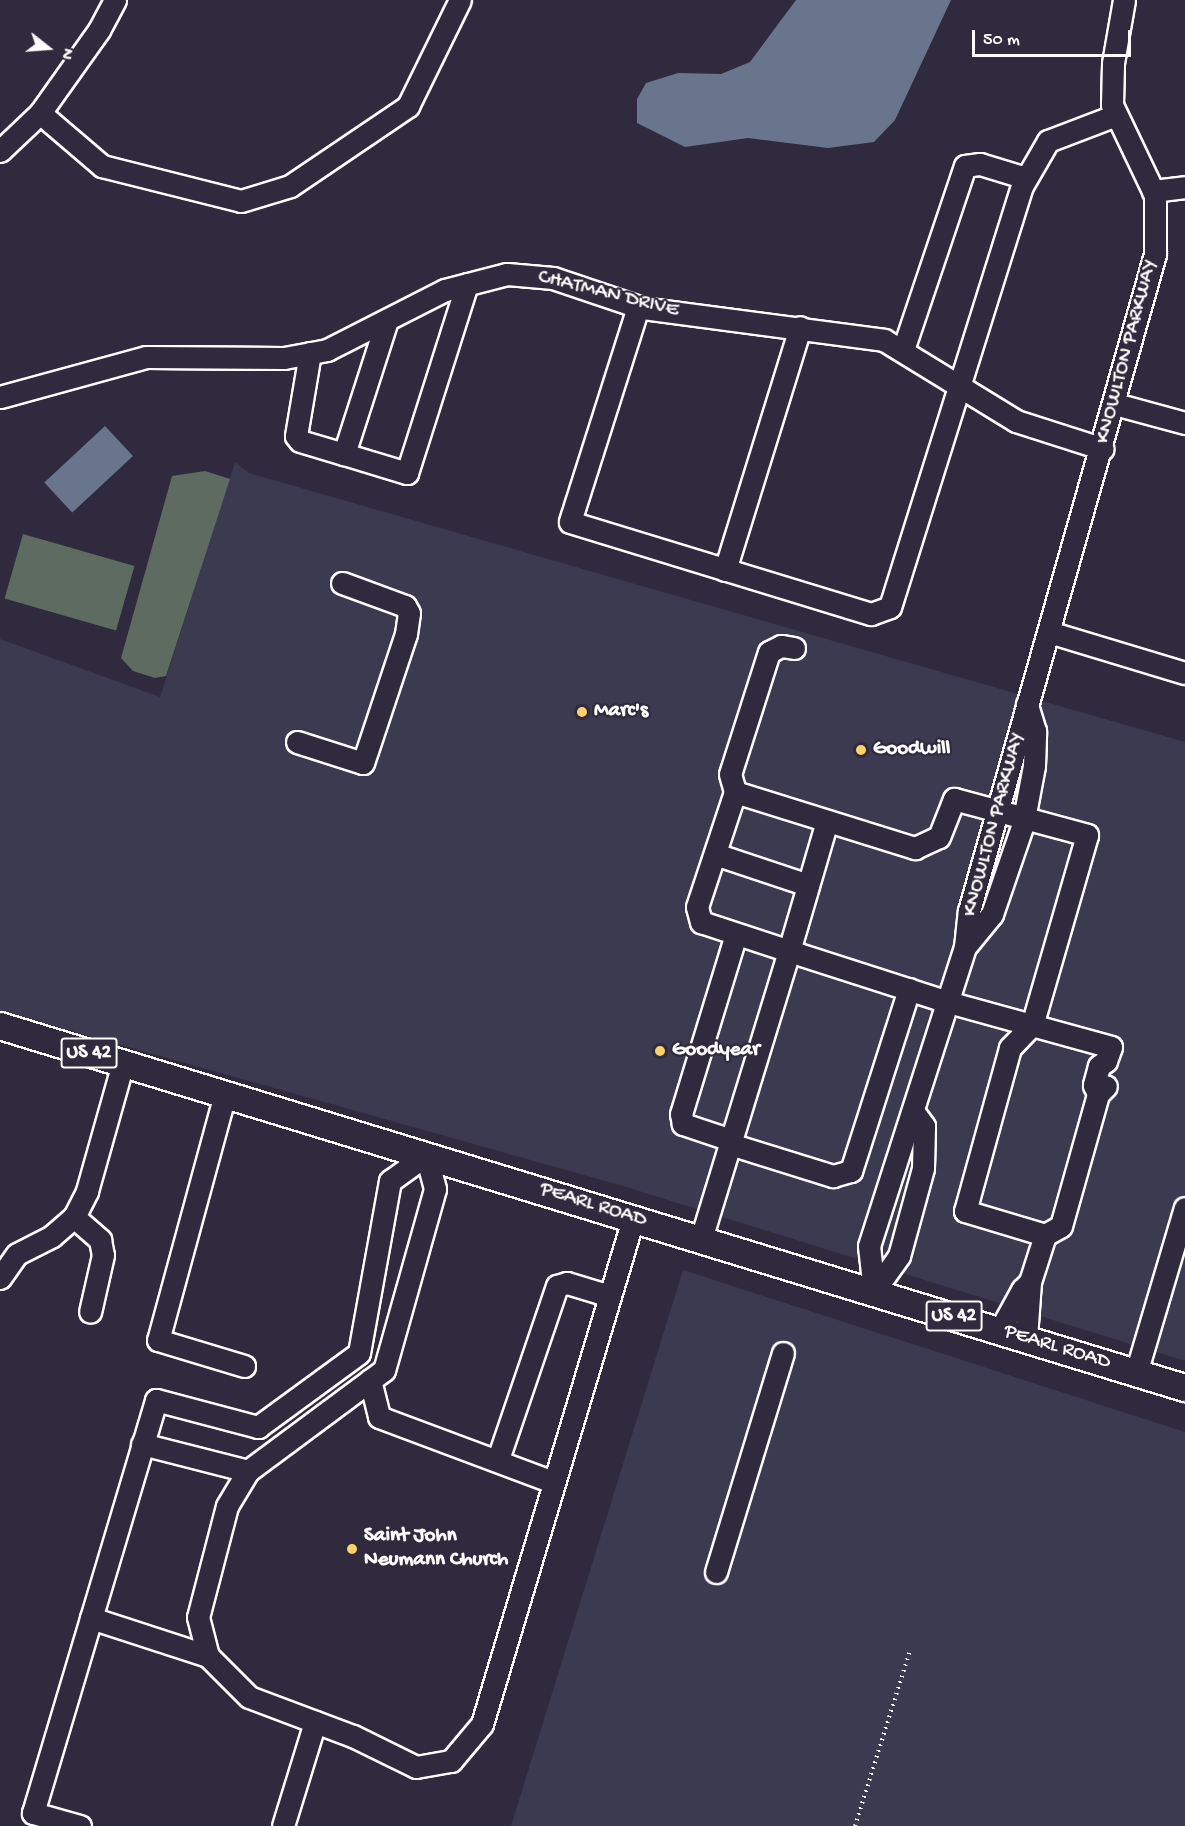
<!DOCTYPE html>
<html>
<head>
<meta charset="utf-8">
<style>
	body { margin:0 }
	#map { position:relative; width:1185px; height:1826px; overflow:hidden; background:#2f2a3d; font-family:"Gochi Hand",sans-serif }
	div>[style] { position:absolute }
	.built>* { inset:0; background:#3c3a50 }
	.green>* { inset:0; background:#5d6b60; transform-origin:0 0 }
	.water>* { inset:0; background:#69748d; transform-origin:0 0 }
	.path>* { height:4px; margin-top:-2px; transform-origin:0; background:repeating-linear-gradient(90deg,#fff 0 1.5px,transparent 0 6px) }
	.roads { filter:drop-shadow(2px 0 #fff) drop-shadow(-2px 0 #fff) drop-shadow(0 2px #fff) drop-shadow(0 -2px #fff) }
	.minor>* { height:21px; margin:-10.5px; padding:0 10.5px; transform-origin:10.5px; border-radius:10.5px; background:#2f2a3d }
	.major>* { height:26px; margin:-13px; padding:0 13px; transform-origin:13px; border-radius:13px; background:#2f2a3d }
	.dots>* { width:16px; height:16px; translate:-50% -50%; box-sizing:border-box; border:3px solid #2f2a3d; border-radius:50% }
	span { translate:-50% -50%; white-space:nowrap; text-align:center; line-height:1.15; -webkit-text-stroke:4.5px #2f2a3d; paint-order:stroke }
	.shield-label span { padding:2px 4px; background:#2f2a3d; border:2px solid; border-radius:4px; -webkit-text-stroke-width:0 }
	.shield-label { font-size:20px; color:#fff; font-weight:700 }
	.street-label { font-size:21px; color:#fff }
	.poi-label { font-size:21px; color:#fff; font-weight:700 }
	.left { translate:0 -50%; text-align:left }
	.north { position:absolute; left:18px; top:18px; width:60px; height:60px; -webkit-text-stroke:4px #2f2a3d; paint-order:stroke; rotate:107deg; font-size:16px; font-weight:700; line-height:24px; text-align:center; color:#fff }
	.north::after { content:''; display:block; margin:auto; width:21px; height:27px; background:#fff; clip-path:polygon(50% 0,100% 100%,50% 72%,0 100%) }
	.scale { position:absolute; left:972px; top:30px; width:159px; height:27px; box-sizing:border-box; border:3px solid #fff; border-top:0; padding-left:8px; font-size:18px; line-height:21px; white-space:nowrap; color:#fff; -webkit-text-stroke:4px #2f2a3d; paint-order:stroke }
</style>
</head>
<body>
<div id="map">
	<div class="built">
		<div style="clip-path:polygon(235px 462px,249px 473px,1185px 742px,1185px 1361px,623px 1186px,0 1011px,0 639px,160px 697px)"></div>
		<div style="clip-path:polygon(683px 1270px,1185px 1432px,1185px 1826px,511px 1826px)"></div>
	</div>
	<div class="green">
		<div style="clip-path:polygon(205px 471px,230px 479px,166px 676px,155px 678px,133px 671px,121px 658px,172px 476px)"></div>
		<div style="left:23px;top:534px;width:116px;height:67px;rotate:16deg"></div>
	</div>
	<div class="water">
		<div style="clip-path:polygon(796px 0,951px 0,895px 120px,874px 142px,828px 148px,748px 138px,685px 147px,637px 123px,637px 99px,646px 83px,678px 73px,721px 74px,750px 62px)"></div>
		<div style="left:105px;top:426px;width:41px;height:83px;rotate:47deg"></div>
	</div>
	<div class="path">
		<div style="left:855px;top:1826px;width:184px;rotate:-72.6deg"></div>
	</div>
	<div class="roads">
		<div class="minor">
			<div style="left:40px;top:113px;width:82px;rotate:40.5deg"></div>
			<div style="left:102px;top:166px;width:143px;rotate:14.1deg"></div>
			<div style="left:241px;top:201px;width:51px;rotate:-17deg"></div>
			<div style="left:290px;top:186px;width:143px;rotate:-34.1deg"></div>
			<div style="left:408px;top:106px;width:118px;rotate:-63.9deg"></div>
			<div style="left:0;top:151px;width:55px;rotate:-43.5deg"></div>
			<div style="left:40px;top:113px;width:102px;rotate:-54.6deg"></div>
			<div style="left:99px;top:30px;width:34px;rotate:-62deg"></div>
			<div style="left:1153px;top:191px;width:32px;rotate:-7deg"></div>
			<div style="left:638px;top:307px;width:225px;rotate:107.6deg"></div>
			<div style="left:570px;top:522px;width:315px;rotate:17deg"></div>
			<div style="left:871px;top:614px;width:20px;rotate:-20deg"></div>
			<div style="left:890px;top:607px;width:441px;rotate:-72.6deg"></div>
			<div style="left:1022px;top:186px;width:52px;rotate:-60deg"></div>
			<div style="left:1048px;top:141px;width:73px;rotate:-20.9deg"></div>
			<div style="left:387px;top:320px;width:141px;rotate:107.8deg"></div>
			<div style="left:344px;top:454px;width:66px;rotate:16.8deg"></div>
			<div style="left:407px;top:473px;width:198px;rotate:-72.4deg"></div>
			<div style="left:903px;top:350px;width:194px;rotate:-71.4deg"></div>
			<div style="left:965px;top:166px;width:15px;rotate:-8deg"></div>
			<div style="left:980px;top:164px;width:48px;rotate:16.9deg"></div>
			<div style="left:310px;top:353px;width:84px;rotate:99.6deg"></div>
			<div style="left:296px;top:436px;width:6px;rotate:51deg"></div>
			<div style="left:300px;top:441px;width:46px;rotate:16.5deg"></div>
			<div style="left:0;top:397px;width:151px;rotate:-15.3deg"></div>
			<div style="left:146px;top:357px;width:138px;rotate:0.4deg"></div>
			<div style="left:284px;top:358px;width:44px;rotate:-10.5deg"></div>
			<div style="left:327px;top:350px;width:132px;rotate:-27deg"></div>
			<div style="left:445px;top:290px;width:64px;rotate:-14.5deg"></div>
			<div style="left:507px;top:274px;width:46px;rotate:5deg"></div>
			<div style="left:553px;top:278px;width:94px;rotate:18.6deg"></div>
			<div style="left:642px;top:308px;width:244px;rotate:7.5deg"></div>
			<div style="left:884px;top:340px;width:155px;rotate:31.5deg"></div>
			<div style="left:1016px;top:421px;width:91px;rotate:17.8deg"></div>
			<div style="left:1115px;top:404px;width:73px;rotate:15.2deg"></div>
			<div style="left:725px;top:570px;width:254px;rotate:-72.8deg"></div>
			<div style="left:1049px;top:632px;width:142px;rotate:16.8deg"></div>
			<div style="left:794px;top:648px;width:13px;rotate:-171deg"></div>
			<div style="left:781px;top:646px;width:13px;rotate:153deg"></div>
			<div style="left:769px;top:652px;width:128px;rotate:107.7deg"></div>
			<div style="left:730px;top:774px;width:19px;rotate:74deg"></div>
			<div style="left:735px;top:792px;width:189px;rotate:17.3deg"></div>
			<div style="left:915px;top:848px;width:26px;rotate:-25deg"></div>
			<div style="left:939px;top:837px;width:41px;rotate:-68.5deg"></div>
			<div style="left:954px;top:799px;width:138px;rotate:15.1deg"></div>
			<div style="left:1087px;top:835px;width:198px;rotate:106.1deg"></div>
			<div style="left:1032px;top:1025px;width:32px;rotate:134deg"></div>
			<div style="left:1010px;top:1048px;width:169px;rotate:105.4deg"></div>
			<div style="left:965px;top:1211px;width:84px;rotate:16.7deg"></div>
			<div style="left:1045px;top:1235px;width:49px;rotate:107.7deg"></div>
			<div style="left:1030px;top:1282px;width:56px;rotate:94.1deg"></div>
			<div style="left:297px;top:742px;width:69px;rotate:17.7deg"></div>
			<div style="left:363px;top:763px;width:136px;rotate:-71.6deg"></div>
			<div style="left:406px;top:634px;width:21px;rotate:-82deg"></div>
			<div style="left:409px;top:613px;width:8px;rotate:-120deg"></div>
			<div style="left:405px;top:606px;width:67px;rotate:-159.9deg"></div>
			<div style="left:735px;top:792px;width:121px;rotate:108.3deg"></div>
			<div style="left:697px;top:907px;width:16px;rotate:75deg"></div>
			<div style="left:701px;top:922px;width:93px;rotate:18.2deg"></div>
			<div style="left:789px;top:951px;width:135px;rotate:-73.7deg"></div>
			<div style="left:715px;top:854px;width:98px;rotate:18.4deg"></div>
			<div style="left:965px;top:947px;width:43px;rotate:-50.7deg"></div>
			<div style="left:992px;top:914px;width:95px;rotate:-71deg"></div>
			<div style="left:1023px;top:824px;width:59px;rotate:-79.3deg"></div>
			<div style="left:1034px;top:766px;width:35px;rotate:-88deg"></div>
			<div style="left:1035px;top:731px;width:28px;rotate:-107deg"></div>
			<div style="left:225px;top:1094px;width:255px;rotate:105.2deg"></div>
			<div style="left:158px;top:1340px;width:90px;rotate:16.8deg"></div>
			<div style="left:731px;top:1140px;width:51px;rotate:-161.6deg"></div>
			<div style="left:683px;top:1124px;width:10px;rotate:-101deg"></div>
			<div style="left:681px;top:1114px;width:188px;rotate:-73deg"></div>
			<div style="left:730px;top:1144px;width:108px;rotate:17.3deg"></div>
			<div style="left:833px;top:1176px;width:19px;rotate:-16deg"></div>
			<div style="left:851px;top:1171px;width:191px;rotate:-72.3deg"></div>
			<div style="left:74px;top:1217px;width:35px;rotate:41deg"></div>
			<div style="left:100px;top:1240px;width:15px;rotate:79deg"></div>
			<div style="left:103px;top:1255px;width:58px;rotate:102.8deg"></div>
			<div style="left:1045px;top:1235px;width:18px;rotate:-29deg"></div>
			<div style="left:1061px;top:1226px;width:137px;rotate:-74.3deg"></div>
			<div style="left:1098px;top:1094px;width:11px;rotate:-45deg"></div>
			<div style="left:701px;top:1239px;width:301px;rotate:-73deg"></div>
			<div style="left:789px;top:951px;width:167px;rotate:17.8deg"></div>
			<div style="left:948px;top:1002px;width:169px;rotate:15.4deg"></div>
			<div style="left:1111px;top:1047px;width:15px;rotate:110deg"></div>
			<div style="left:1106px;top:1061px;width:9px;rotate:144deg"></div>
			<div style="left:1099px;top:1066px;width:20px;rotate:105deg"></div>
			<div style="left:1094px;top:1085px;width:10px;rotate:66deg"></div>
			<div style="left:0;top:1278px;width:29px;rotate:-55deg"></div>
			<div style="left:17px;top:1254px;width:39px;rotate:-27deg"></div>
			<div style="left:52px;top:1236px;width:29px;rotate:-41deg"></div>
			<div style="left:74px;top:1217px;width:29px;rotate:-63deg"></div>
			<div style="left:87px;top:1191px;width:133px;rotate:-74.3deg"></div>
			<div style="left:874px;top:1291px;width:45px;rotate:-96.3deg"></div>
			<div style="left:869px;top:1246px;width:314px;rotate:-72.2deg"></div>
			<div style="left:965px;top:947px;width:36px;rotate:-84deg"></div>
			<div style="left:969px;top:911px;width:683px;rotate:-74.19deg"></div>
			<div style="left:1155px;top:254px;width:59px;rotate:-90deg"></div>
			<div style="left:1155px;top:195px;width:100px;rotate:-115.5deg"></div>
			<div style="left:1112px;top:105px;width:42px;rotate:-88.6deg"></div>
			<div style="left:1113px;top:63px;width:64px;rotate:-80.1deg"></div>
			<div style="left:874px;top:1291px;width:43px;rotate:-54.5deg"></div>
			<div style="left:899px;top:1256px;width:91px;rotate:-74.7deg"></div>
			<div style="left:923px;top:1168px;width:42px;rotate:-88.6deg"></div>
			<div style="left:924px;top:1126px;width:19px;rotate:-126deg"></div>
			<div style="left:1000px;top:1330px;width:46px;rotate:-61.2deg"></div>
			<div style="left:1022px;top:1290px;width:11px;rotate:-45deg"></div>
			<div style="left:1136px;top:1373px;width:172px;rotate:-73.5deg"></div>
			<div style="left:370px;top:1380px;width:38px;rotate:76deg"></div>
			<div style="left:379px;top:1417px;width:186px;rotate:20.5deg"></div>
			<div style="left:142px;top:1444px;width:109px;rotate:14.3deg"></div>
			<div style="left:498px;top:1459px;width:183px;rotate:-71.2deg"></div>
			<div style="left:557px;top:1286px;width:10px;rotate:-17deg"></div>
			<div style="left:567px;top:1283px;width:45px;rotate:16.8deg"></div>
			<div style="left:716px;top:1572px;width:229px;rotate:-73deg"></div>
			<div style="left:91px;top:1618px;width:123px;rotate:18deg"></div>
			<div style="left:80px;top:1826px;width:49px;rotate:-164.5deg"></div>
			<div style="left:33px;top:1813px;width:431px;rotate:-73.4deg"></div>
			<div style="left:156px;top:1400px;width:106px;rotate:14.8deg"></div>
			<div style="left:258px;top:1427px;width:125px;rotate:-36.2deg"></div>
			<div style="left:359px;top:1353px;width:175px;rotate:-79.8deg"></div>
			<div style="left:390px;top:1181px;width:44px;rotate:-35.8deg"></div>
			<div style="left:426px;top:1155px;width:35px;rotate:75deg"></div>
			<div style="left:435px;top:1189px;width:188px;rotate:105.7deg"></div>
			<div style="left:384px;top:1370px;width:169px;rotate:143.4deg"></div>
			<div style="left:248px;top:1471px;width:41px;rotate:121deg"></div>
			<div style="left:227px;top:1506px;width:115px;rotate:104.6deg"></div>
			<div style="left:198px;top:1617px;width:40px;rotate:75.6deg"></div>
			<div style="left:208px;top:1656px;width:58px;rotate:45deg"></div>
			<div style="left:249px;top:1697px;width:111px;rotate:20.6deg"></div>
			<div style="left:353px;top:1736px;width:70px;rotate:26.2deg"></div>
			<div style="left:416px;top:1767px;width:36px;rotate:-10deg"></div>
			<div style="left:451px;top:1761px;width:48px;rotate:-50deg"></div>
			<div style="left:482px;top:1724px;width:527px;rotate:-73.35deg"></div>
			<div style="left:283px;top:1826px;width:109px;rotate:-72.9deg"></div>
		</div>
		<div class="major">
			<div style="left:0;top:1026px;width:1239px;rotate:16.99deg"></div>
		</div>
	</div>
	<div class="dots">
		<div style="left:582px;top:712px;background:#ffd166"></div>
		<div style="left:861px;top:750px;background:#ffd166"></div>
		<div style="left:660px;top:1051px;background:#ffd166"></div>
		<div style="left:352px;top:1549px;background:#ffd166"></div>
	</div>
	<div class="shield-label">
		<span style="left:89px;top:1053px">US 42</span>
		<span style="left:954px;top:1316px">US 42</span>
	</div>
	<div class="street-label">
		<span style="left:608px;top:295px;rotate:14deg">CHATMAN DRIVE</span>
		<span style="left:1128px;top:352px;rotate:-75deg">KNOWLTON PARKWAY</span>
		<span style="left:995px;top:825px;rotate:-75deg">KNOWLTON PARKWAY</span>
		<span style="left:593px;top:1206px;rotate:17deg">PEARL ROAD</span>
		<span style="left:1057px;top:1348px;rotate:17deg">PEARL ROAD</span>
	</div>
	<div class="poi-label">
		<span class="left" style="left:594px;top:712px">Marc's</span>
		<span class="left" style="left:873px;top:750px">Goodwill</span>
		<span class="left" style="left:672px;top:1051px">Goodyear</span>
		<span class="left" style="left:364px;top:1549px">Saint John<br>Neumann Church</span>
	</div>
	<div class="north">N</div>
	<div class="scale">50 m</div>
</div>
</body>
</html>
